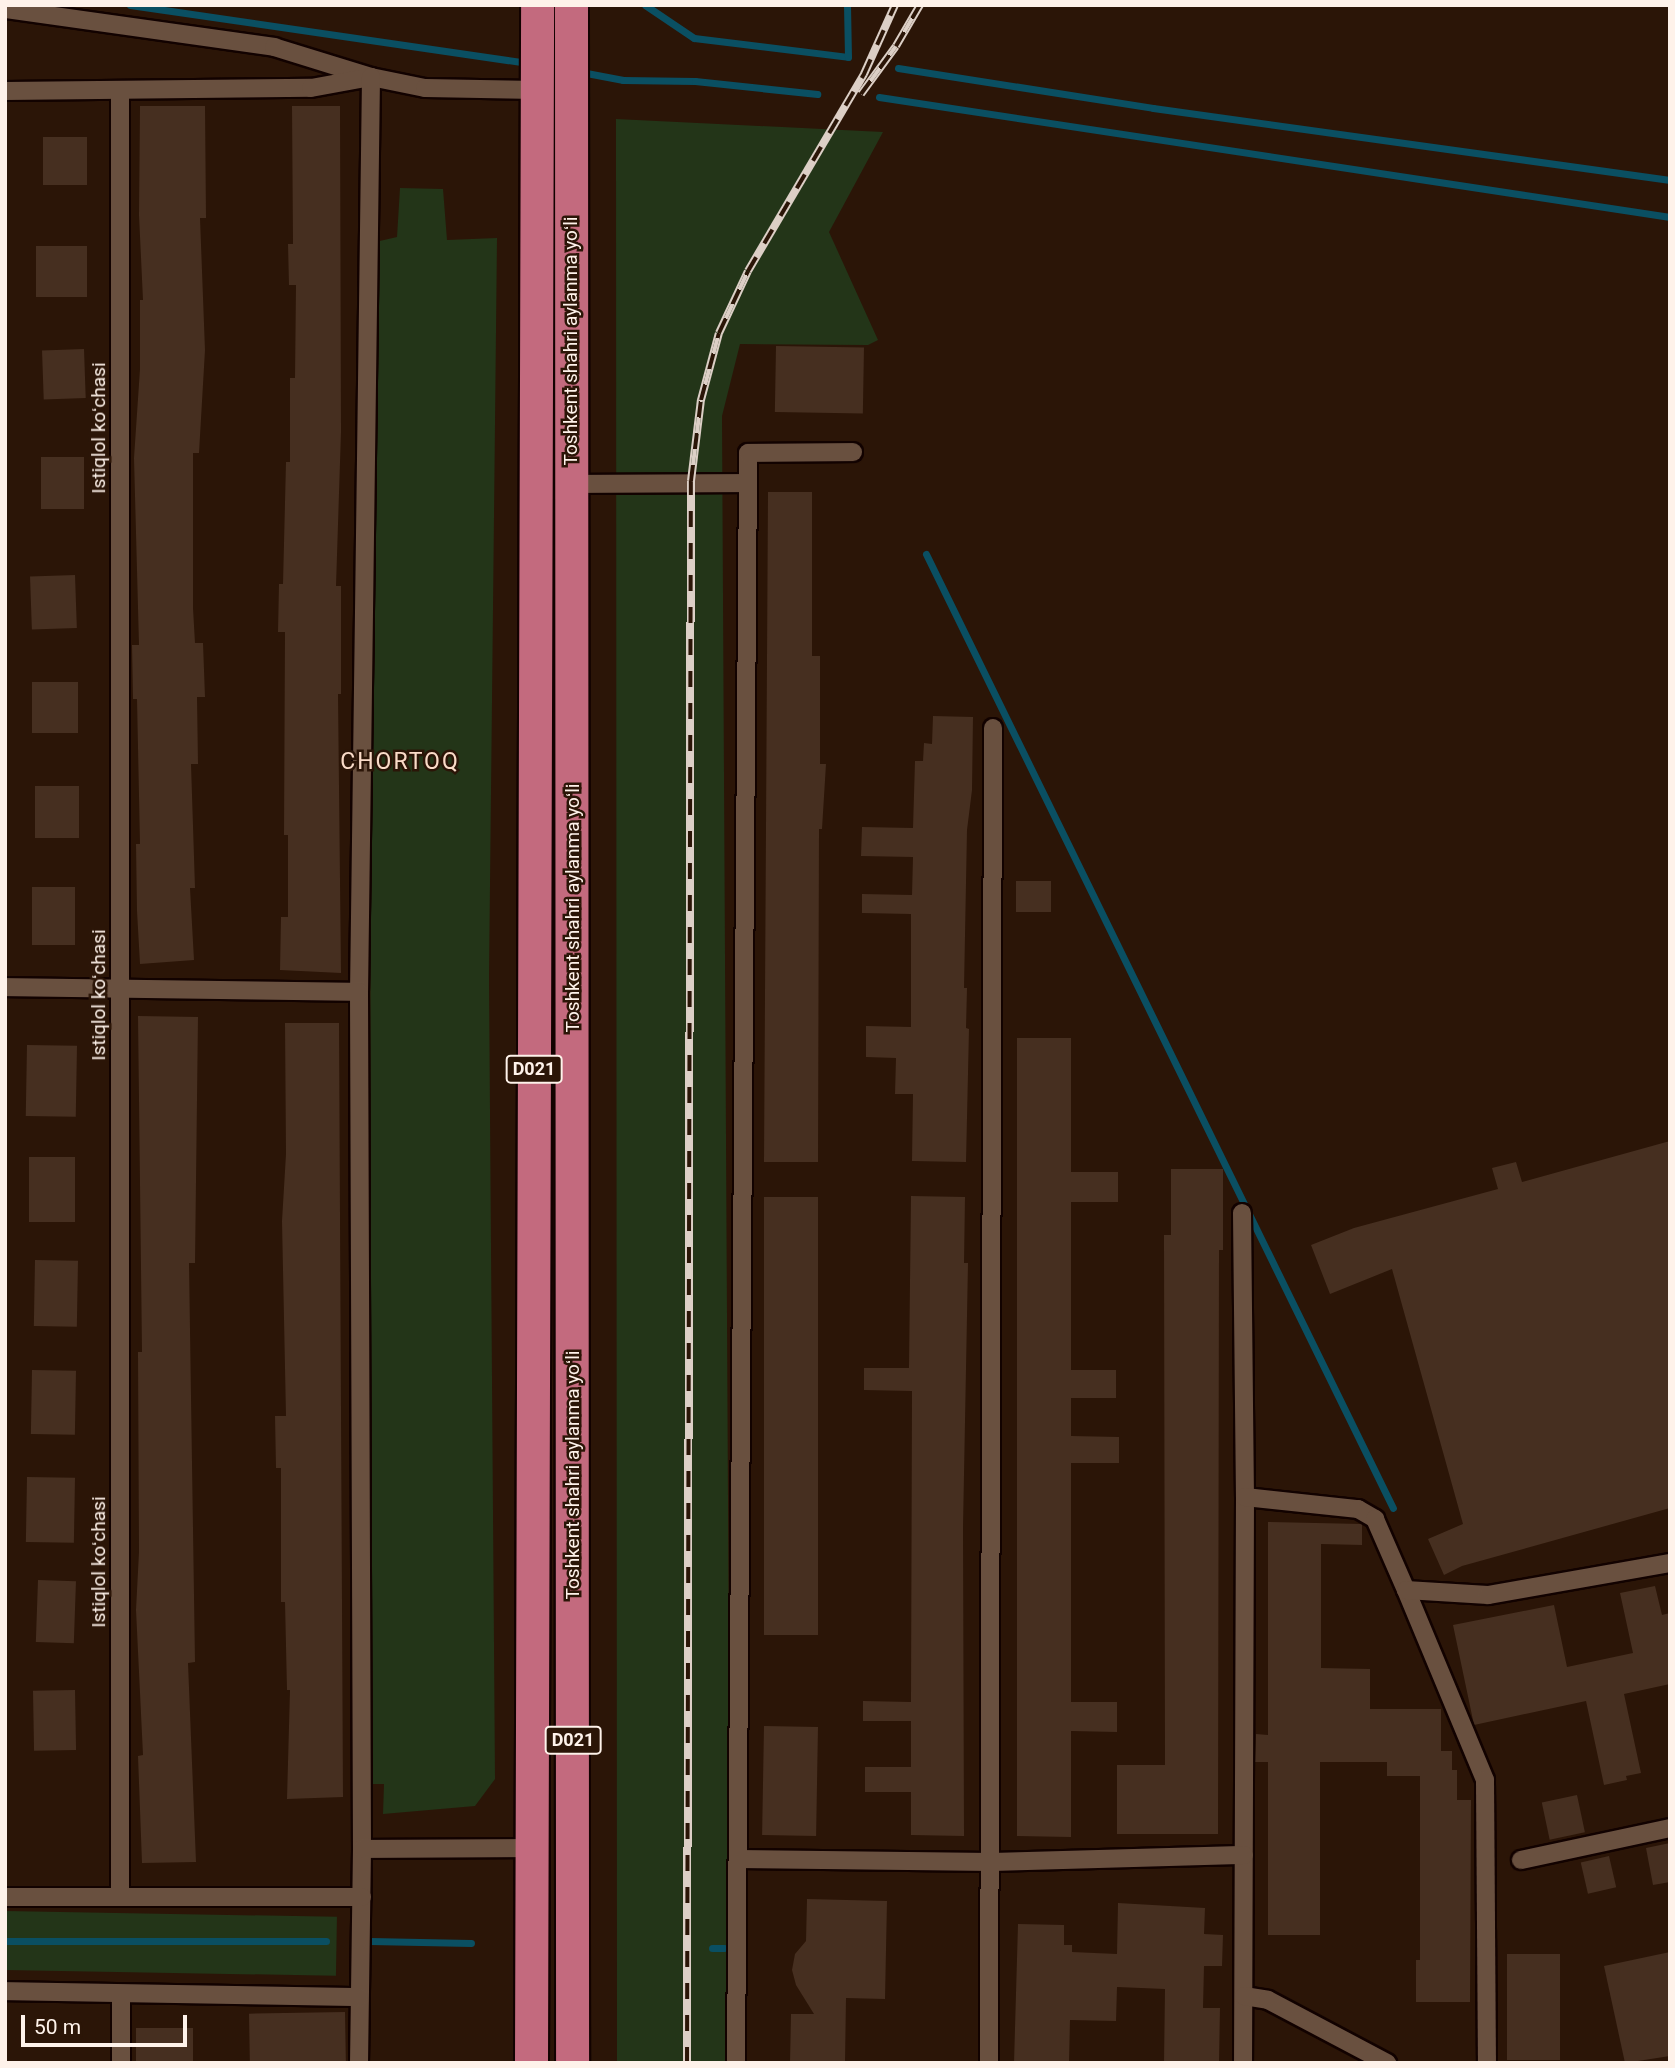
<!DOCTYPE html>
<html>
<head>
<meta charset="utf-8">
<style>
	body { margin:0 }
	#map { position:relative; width:1675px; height:2068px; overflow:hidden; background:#2b1507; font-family:Roboto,sans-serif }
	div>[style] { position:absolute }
	.green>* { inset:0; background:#233518; transform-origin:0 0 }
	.stream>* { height:7px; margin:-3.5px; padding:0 3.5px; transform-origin:3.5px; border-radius:3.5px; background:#0a4f62 }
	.building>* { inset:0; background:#462f20; transform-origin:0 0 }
	.roads { filter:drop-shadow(2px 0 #120200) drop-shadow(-2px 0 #120200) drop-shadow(0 2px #120200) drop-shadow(0 -2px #120200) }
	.street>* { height:18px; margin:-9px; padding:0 9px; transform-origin:9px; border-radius:9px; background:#69503f }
	.highway>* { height:33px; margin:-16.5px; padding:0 16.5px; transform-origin:16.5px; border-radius:16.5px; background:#c36a7e }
	.rail>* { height:8px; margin-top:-4px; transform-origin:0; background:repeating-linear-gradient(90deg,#2b1507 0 16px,#dccfc6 0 32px); box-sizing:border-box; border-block:2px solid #dccfc6 }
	span { translate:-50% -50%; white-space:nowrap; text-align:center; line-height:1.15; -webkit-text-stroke:5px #2b1507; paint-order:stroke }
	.shield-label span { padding:2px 5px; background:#2b1507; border:2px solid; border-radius:5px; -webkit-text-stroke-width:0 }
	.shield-label { font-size:18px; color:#fef2ea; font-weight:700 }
	.street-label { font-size:19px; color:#fef2ea }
	.quarter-label { font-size:23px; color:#fadbc8; letter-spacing:2px }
	.frame { position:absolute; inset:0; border:7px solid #fef2ea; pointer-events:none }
	.scale { position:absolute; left:21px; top:2015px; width:166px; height:32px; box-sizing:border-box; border:4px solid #fef2ea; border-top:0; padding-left:9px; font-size:21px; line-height:24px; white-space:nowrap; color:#fef2ea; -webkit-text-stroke:5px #2b1507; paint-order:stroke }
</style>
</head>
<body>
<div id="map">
	<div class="green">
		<div style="clip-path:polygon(616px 119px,883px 132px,829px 232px,878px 340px,868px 345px,740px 344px,722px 416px,730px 1859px,727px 2063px,617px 2063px)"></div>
		<div style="clip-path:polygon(400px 188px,443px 189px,447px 240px,497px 238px,489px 978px,495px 1779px,475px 1806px,383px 1814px,384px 1784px,370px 1784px,371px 243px,397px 237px)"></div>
		<div style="left:5px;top:1911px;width:332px;height:59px;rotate:1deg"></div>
	</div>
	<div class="stream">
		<div style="left:130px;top:5px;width:402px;rotate:8.3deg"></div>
		<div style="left:645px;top:5px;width:59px;rotate:34deg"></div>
		<div style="left:694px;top:38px;width:155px;rotate:7deg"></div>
		<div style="left:848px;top:57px;width:52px;rotate:-91.1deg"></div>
		<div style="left:898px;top:68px;width:258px;rotate:8.9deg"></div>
		<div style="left:1153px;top:108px;width:522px;rotate:7.93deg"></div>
		<div style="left:581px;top:72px;width:43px;rotate:10.8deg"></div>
		<div style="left:623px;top:80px;width:72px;rotate:0.8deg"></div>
		<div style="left:695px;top:81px;width:123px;rotate:6.1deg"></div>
		<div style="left:879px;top:97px;width:800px;rotate:8.63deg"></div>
		<div style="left:926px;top:554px;width:1062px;rotate:63.92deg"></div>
		<div style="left:5px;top:1941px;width:321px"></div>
		<div style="left:370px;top:1941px;width:101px;rotate:1.1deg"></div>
		<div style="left:712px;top:1948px;width:12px"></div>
	</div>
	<div class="building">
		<div style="clip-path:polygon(140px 106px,205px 106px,206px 218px,200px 218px,205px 350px,199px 453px,193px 453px,193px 608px,195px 643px,203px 643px,205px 697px,197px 697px,198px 764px,191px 764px,195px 888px,190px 888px,194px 960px,140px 964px,137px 911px,136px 844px,140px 844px,137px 699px,133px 699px,132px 645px,139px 645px,134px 458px,140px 369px,140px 300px,143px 300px,139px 215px)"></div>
		<div style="clip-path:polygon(292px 106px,340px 106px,341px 432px,336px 586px,341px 586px,341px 694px,338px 694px,341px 973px,280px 970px,281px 917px,288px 917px,288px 835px,284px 835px,285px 632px,278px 632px,279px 584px,283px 584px,286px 462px,290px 462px,290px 378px,295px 378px,296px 285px,289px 285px,288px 244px,293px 244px)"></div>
		<div style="left:43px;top:137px;width:44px;height:48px"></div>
		<div style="left:36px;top:246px;width:51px;height:51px"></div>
		<div style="left:776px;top:346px;width:88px;height:66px;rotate:1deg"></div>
		<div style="left:84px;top:349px;width:49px;height:42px;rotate:88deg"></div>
		<div style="left:41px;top:457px;width:43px;height:52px"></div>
		<div style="clip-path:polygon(768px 492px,812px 492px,812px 656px,820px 656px,820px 764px,826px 764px,822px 829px,819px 829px,818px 1162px,764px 1162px)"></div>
		<div style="left:75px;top:575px;width:53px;height:45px;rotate:88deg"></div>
		<div style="left:32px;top:682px;width:46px;height:51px"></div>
		<div style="clip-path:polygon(933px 716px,973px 717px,972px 790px,967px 830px,964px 988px,967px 988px,966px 1028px,969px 1029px,966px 1162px,912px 1161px,913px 1094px,895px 1094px,896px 1058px,866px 1057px,866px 1026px,911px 1027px,911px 914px,862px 913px,862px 894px,912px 895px,913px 857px,861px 856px,862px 827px,913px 828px,915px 761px,923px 761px,924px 743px,932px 744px)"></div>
		<div style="left:35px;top:786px;width:44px;height:52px"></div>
		<div style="left:1016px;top:881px;width:35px;height:31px"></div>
		<div style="left:32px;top:887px;width:43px;height:58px"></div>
		<div style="clip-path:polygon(138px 1016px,198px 1017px,195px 1263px,189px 1263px,195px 1662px,188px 1663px,196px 1862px,142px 1863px,138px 1756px,143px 1755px,136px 1610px,139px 1552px,138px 1352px,142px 1352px)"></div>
		<div style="clip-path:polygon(285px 1023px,339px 1023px,343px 1797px,287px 1799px,290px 1690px,287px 1690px,285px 1602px,281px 1602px,281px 1468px,276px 1468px,275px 1416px,286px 1416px,282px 1221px,286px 1154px)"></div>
		<div style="clip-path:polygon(1017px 1038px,1071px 1038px,1071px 1172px,1118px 1172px,1118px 1202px,1071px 1202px,1071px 1370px,1116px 1370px,1116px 1398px,1071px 1398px,1071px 1436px,1119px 1437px,1119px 1463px,1071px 1463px,1071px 1702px,1117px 1702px,1117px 1732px,1071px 1731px,1071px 1837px,1017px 1836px)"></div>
		<div style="left:27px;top:1045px;width:50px;height:71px;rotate:1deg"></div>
		<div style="clip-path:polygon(1670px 1141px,1670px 1508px,1462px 1566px,1444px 1575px,1428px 1539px,1463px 1524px,1392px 1269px,1330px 1294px,1311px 1245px,1354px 1228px,1498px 1189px,1492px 1168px,1516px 1162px,1522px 1182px)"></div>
		<div style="left:29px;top:1157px;width:46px;height:65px"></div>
		<div style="clip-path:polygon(1171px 1169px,1223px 1169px,1223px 1250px,1219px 1250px,1218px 1834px,1117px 1834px,1117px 1765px,1165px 1765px,1164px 1235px,1171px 1235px)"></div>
		<div style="clip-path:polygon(911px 1196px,965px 1197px,964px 1263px,968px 1263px,963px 1528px,964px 1836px,911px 1835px,911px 1792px,865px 1792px,865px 1767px,911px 1767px,911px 1721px,863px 1721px,863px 1701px,911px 1702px,912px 1391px,864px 1390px,864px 1368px,909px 1368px)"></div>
		<div style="left:764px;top:1197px;width:54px;height:438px"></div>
		<div style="left:35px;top:1260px;width:43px;height:66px;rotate:1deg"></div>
		<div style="left:32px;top:1370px;width:44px;height:64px;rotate:1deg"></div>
		<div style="left:27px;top:1477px;width:48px;height:65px;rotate:1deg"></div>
		<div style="clip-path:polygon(1268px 1522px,1362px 1524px,1362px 1545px,1321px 1544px,1321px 1668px,1370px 1669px,1370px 1709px,1441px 1709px,1441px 1751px,1452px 1751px,1452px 1770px,1457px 1770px,1457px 1800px,1471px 1800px,1470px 2002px,1416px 2002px,1416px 1960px,1420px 1960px,1420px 1776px,1387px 1776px,1387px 1762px,1320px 1762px,1320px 1935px,1268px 1935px,1268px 1762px,1255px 1762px,1256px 1734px,1268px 1735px)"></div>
		<div style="left:38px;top:1580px;width:38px;height:62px;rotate:2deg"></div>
		<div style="clip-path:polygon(1655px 1586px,1662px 1615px,1670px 1613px,1670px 1684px,1624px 1694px,1641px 1773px,1626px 1776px,1627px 1780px,1604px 1785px,1586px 1701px,1474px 1725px,1453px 1625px,1554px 1605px,1567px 1667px,1633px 1653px,1620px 1593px)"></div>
		<div style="left:75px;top:1690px;width:60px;height:42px;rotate:89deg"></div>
		<div style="left:764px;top:1726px;width:54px;height:109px;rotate:1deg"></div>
		<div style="left:1577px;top:1795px;width:38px;height:36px;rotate:78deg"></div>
		<div style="clip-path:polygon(1670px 1843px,1670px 1882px,1653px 1885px,1646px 1848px)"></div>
		<div style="left:1609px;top:1856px;width:32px;height:29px;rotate:77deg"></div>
		<div style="clip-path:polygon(807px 1899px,887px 1901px,885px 1999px,846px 1998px,845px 2063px,790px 2063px,791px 2014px,814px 2014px,796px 1985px,792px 1970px,795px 1954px,806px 1941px)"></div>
		<div style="clip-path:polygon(1118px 1903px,1205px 1908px,1204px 1934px,1223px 1935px,1222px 1966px,1204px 1966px,1203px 2008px,1220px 2008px,1219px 2063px,1164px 2063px,1165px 1989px,1117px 1987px,1116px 2021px,1070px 2020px,1069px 2063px,1014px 2063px,1018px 1924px,1064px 1925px,1064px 1945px,1072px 1945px,1072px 1952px,1117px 1954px)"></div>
		<div style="clip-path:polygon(1670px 1952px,1670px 2056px,1625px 2063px,1604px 1966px)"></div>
		<div style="left:1507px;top:1954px;width:53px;height:106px"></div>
		<div style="left:345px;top:2012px;width:51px;height:96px;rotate:89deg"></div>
		<div style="left:136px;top:2028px;width:57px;height:35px"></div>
	</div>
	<div class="roads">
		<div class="street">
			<div style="left:5px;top:9px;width:272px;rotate:8deg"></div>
			<div style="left:274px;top:47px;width:102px;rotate:17.2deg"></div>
			<div style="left:371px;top:77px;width:55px;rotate:11.5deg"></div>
			<div style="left:425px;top:88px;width:111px;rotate:1deg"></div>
			<div style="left:5px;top:91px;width:306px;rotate:-0.6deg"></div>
			<div style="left:311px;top:88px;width:61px;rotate:-10.4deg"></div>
			<div style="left:371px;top:77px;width:915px;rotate:90.75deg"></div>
			<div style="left:359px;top:992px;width:857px;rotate:89.8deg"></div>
			<div style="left:362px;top:1849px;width:214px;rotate:90.8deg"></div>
			<div style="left:572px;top:484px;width:175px;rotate:-0.3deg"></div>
			<div style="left:5px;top:987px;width:354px;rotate:0.8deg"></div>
			<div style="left:1242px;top:1213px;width:284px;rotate:89.4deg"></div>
			<div style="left:1245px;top:1497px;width:566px;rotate:90.2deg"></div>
			<div style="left:1245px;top:1497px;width:114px;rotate:6.1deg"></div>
			<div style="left:1358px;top:1509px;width:20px;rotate:30deg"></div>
			<div style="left:1375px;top:1519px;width:77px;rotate:66.4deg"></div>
			<div style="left:1406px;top:1590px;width:206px;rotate:67.4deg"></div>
			<div style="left:1485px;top:1780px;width:283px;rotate:89.6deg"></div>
			<div style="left:1406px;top:1590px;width:82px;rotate:3.5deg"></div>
			<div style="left:1488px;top:1595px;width:185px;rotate:-10deg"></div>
			<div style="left:362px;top:1849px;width:170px;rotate:-0.3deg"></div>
			<div style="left:738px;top:1859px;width:254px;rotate:0.7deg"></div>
			<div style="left:992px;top:1862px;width:252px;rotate:-1.6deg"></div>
			<div style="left:1521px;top:1860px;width:152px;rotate:-12.1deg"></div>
			<div style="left:5px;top:1897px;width:357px"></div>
			<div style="left:120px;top:1897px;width:1805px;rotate:-90deg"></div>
			<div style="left:5px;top:1991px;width:354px;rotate:1deg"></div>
			<div style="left:1244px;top:1996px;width:24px;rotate:9deg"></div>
			<div style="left:1268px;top:2000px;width:135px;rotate:27.9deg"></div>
			<div style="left:121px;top:2063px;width:69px;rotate:-90deg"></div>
			<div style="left:736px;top:2063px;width:1610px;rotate:-89.57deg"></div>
			<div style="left:748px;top:453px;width:105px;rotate:-0.5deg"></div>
			<div style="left:989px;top:2063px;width:1335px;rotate:-89.83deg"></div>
		</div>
		<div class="highway">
			<div style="left:571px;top:5px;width:2058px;rotate:89.97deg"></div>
			<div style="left:531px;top:2063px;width:2058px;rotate:-89.83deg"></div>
		</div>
	</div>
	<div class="rail">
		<div style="left:861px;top:94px;width:59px;rotate:-53.9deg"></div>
		<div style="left:896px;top:46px;width:48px;rotate:-59.7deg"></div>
		<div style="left:687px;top:2063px;width:1582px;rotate:-89.86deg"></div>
		<div style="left:691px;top:481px;width:82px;rotate:-83deg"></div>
		<div style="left:701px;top:400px;width:69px;rotate:-75deg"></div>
		<div style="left:719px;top:333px;width:68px;rotate:-64.9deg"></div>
		<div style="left:748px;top:271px;width:229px;rotate:-59.5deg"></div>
		<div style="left:864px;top:74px;width:76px;rotate:-65.8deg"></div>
	</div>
	<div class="shield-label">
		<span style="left:534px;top:1069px">D021</span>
		<span style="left:573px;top:1740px">D021</span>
	</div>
	<div class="street-label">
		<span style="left:571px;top:341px;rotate:-90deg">Toshkent shahri aylanma yoʻli</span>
		<span style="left:99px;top:428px;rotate:-90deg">Istiqlol koʻchasi</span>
		<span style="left:573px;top:908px;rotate:-90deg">Toshkent shahri aylanma yoʻli</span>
		<span style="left:99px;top:995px;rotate:-90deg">Istiqlol koʻchasi</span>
		<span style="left:573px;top:1475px;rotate:-90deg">Toshkent shahri aylanma yoʻli</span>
		<span style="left:99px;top:1562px;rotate:-90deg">Istiqlol koʻchasi</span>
	</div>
	<div class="quarter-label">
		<span style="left:400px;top:762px">CHORTOQ</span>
	</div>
	<div class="frame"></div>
	<div class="scale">50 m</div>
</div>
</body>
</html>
